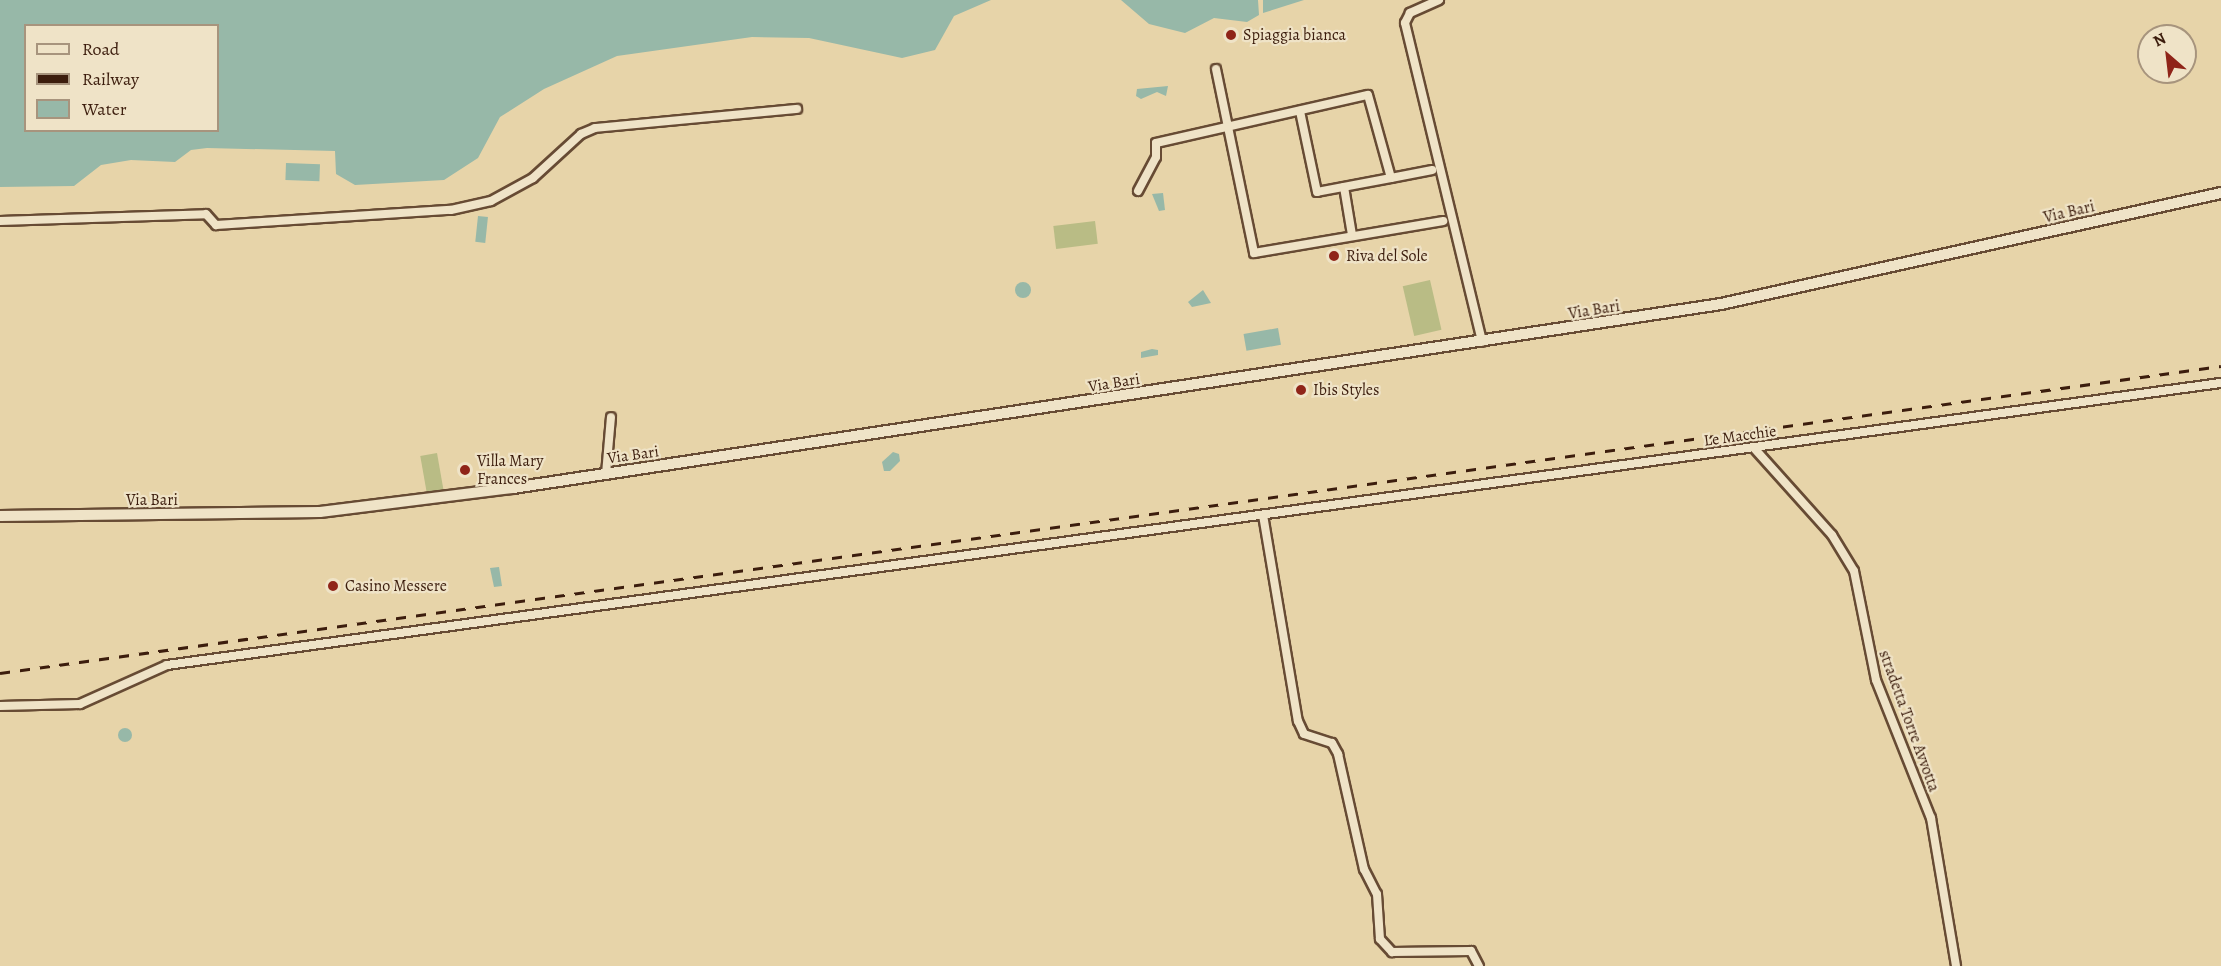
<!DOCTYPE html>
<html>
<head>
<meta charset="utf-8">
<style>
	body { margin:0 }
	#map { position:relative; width:2221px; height:966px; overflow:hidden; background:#e7d4a9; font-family:Alegreya,serif }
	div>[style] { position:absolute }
	.green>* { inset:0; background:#b9bc85; transform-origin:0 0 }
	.water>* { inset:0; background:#97b8a8; transform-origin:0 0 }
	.round { border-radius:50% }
	.roads { filter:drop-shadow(2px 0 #674b34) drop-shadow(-2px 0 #674b34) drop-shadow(0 2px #674b34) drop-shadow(0 -2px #674b34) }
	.street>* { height:8px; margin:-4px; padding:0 4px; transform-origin:4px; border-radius:4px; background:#efe3c7 }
	.secondary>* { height:10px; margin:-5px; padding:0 5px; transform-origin:5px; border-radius:5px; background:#efe3c7 }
	.rail>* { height:3px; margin-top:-1.5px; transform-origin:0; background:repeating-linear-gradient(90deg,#3c1d0d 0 10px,transparent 0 20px) }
	.dots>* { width:16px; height:16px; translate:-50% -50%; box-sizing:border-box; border:3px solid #efe3c7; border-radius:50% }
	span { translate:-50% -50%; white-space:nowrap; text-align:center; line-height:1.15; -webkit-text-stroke:4.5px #efe3c7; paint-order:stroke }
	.poi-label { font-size:16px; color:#3c1d0d }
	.left { translate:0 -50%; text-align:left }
	.street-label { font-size:16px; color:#3c1d0d }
	.legend { position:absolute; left:24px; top:24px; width:195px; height:108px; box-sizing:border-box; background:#efe3c7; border:2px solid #a7947d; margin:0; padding:8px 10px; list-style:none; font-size:18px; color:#3c1d0d }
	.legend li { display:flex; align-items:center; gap:12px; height:30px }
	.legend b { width:30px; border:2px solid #a7947d }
	.north { position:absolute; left:2137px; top:24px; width:60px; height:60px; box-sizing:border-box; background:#efe3c7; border:2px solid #a7947d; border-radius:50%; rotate:332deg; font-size:16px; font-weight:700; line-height:24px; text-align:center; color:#3c1d0d }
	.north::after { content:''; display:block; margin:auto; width:21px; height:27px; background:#8f2418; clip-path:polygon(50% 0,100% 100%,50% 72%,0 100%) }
</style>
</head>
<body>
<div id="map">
	<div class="green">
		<div style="left:1095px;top:221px;width:23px;height:42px;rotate:83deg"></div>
		<div style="left:1430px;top:280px;width:51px;height:28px;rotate:77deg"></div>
		<div style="left:437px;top:453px;width:40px;height:17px;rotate:80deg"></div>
	</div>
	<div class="water">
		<div style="clip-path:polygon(evenodd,0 0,991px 0,954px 16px,935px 50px,902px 58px,809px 38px,752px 37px,617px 56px,544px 89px,500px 117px,478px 158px,444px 180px,355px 185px,336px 174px,335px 151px,207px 148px,191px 150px,175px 162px,131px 160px,101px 165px,74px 186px,0 187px,0 0,26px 26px,218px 26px,218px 130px,26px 130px,26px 26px)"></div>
		<div style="clip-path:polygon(1121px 0,1258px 0,1259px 15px,1247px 22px,1214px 18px,1185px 33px,1149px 24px)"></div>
		<div style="clip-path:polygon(1263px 0,1304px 0,1263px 13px)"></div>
		<div style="clip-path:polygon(1168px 86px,1166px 96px,1157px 92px,1141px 99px,1136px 96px,1137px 89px)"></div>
		<div style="left:286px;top:163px;width:34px;height:17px;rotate:2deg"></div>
		<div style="clip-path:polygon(1163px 193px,1165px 210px,1159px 211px,1152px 194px)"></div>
		<div style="left:478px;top:216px;width:10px;height:26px;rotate:6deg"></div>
		<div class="round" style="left:1015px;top:282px;width:16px;height:16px"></div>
		<div style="clip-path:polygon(1203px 290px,1211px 303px,1192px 307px,1188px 302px)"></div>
		<div style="left:1278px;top:328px;width:17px;height:35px;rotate:80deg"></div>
		<div style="clip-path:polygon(1152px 349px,1158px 350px,1158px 355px,1141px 358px,1141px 352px)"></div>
		<div style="clip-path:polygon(893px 452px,899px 454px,900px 461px,890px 471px,884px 471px,882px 462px)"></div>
		<div style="clip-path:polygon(499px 567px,502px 586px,494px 587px,490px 568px)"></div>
		<div class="round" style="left:118px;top:728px;width:14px;height:14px"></div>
	</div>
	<div class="roads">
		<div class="street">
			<div style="left:1439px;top:0;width:32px;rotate:156deg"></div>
			<div style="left:1410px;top:13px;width:11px;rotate:117deg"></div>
			<div style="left:1405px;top:23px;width:328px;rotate:76.4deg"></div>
			<div style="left:1216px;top:69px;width:188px;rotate:78.3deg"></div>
			<div style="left:1254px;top:253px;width:192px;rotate:-9.6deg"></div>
			<div style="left:1391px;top:178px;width:42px;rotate:-11deg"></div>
			<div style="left:1344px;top:187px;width:49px;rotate:80.5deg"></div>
			<div style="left:1138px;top:191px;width:38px;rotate:-62deg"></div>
			<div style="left:1156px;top:157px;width:14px;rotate:-90deg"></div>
			<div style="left:1156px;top:143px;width:217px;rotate:-12.8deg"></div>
			<div style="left:1368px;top:95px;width:86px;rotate:74.5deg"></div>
			<div style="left:1391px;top:178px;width:75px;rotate:169.3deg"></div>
			<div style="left:1317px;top:192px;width:83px;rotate:-101.9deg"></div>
			<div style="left:0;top:221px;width:206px;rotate:-1.9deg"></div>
			<div style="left:206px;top:214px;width:15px;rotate:48deg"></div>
			<div style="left:216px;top:225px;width:235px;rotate:-3.7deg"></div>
			<div style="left:451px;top:210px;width:41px;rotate:-12.7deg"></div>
			<div style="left:491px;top:201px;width:48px;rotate:-28.7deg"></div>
			<div style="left:533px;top:178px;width:65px;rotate:-42.5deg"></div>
			<div style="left:581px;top:134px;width:15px;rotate:-23deg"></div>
			<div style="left:595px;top:128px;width:203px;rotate:-5.4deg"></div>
			<div style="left:1754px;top:448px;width:117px;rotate:48.1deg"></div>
			<div style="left:1832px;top:535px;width:42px;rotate:58.6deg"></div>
			<div style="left:1854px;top:571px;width:111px;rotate:78.6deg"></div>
			<div style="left:1876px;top:680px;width:149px;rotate:68.3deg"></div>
			<div style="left:1931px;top:818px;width:150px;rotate:80.4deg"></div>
			<div style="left:606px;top:474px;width:57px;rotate:-85deg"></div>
			<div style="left:1263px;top:515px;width:209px;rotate:80.4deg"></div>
			<div style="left:1298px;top:721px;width:14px;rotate:65deg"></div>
			<div style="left:1304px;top:734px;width:29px;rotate:18deg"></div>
			<div style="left:1332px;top:743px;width:13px;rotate:61deg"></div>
			<div style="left:1338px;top:754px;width:118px;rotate:77.3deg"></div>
			<div style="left:1364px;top:869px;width:28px;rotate:63deg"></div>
			<div style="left:1377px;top:894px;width:45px;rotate:86.2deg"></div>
			<div style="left:1380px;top:939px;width:18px;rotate:47deg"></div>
			<div style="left:1392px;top:952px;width:79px;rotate:-0.7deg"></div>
			<div style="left:1471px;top:951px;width:17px;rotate:62deg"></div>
			<div style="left:0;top:706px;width:80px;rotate:-1.4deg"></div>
			<div style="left:80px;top:704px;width:95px;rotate:-24.1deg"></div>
			<div style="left:167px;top:665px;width:2073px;rotate:-7.82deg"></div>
		</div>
		<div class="secondary">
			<div style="left:0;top:516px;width:320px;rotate:-0.7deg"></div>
			<div style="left:320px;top:512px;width:194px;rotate:-7.1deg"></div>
			<div style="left:513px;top:488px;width:1222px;rotate:-8.66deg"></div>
			<div style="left:1721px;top:304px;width:512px;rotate:-12.52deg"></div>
		</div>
	</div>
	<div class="rail">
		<div style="left:0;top:673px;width:2242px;rotate:-7.87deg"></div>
	</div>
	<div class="dots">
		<div style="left:1231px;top:35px;background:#8f2418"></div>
		<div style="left:1334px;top:256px;background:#8f2418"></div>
		<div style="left:1301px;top:390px;background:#8f2418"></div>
		<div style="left:465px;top:470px;background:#8f2418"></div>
		<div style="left:333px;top:586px;background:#8f2418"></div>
	</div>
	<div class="poi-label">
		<span class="left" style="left:1243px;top:35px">Spiaggia bianca</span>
		<span class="left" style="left:1346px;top:256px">Riva del Sole</span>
		<span class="left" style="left:1313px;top:390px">Ibis Styles</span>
		<span class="left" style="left:477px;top:470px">Villa Mary<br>Frances</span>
		<span class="left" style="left:345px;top:586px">Casino Messere</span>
	</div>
	<div class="street-label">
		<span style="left:2069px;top:212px;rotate:-13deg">Via Bari</span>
		<span style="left:1594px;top:310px;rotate:-9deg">Via Bari</span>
		<span style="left:1114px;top:383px;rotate:-9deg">Via Bari</span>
		<span style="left:1740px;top:436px;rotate:-8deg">Le Macchie</span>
		<span style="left:633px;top:455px;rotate:-8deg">Via Bari</span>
		<span style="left:152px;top:500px">Via Bari</span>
		<span style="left:1909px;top:721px;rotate:70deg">stradetta Torre Avvotta</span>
	</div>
	<ul class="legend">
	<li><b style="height:8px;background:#efe3c7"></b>Road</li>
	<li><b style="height:8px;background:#3c1d0d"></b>Railway</li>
	<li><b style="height:16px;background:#97b8a8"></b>Water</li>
	</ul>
	<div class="north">N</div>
</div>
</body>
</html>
